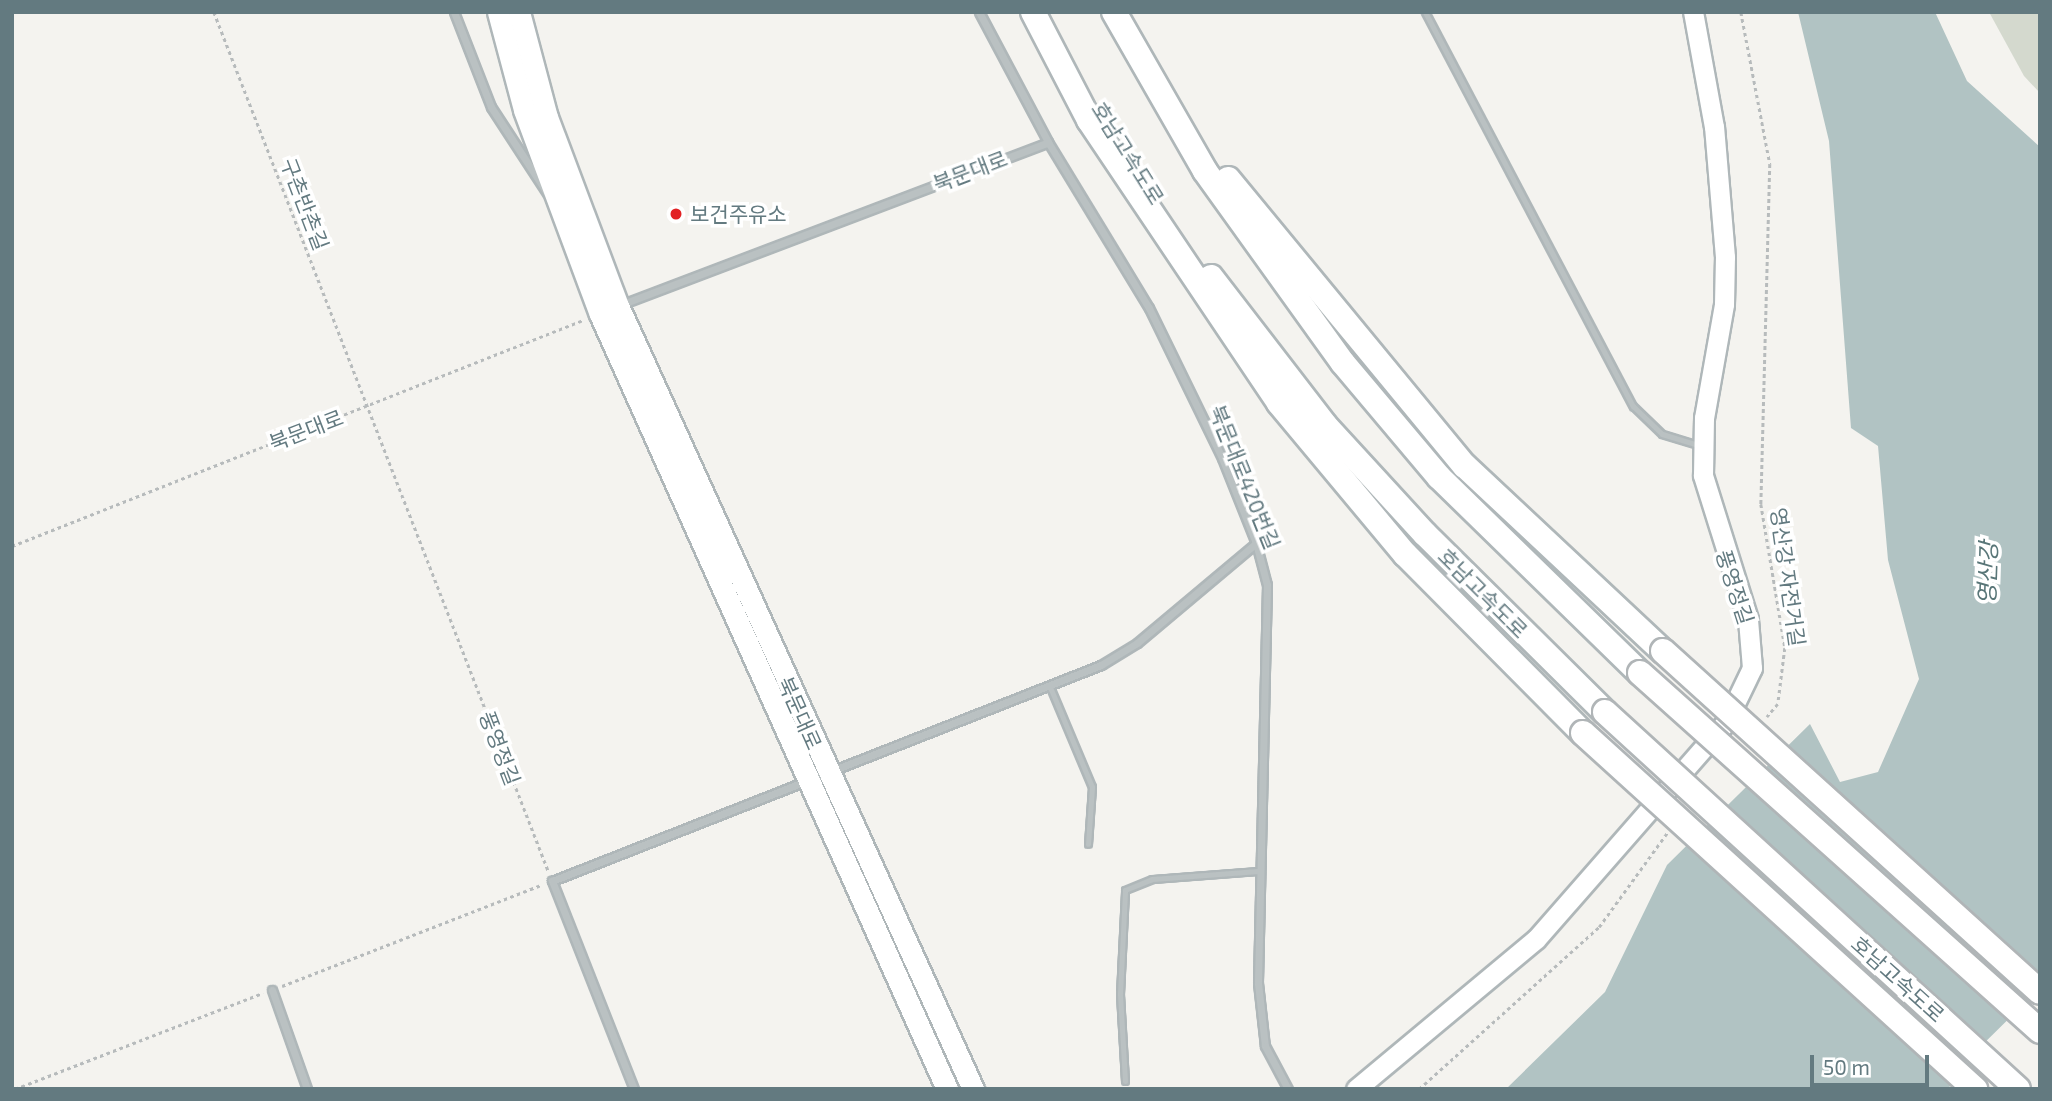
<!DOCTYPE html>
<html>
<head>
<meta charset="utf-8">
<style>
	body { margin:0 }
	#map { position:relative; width:2052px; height:1101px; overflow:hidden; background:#f4f3ef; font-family:"Exo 2","Noto Sans KR",sans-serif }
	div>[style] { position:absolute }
	.green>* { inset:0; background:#d4d9ce }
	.water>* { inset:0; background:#b1c3c3 }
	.path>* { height:2.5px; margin-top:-1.25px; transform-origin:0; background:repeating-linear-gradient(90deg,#b7bbbc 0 3.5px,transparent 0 7px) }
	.roads { filter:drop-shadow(2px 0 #afb7b9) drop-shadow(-2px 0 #afb7b9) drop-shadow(0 2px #afb7b9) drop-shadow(0 -2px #afb7b9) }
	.lane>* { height:5px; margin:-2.5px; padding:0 2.5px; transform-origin:2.5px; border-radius:2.5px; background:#bac1c2 }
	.street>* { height:7px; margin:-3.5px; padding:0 3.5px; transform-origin:3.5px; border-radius:3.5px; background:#bac1c2 }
	.secondary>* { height:19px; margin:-9.5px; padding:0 9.5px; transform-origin:9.5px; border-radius:9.5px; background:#fff }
	.primary>* { height:21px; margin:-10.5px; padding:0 10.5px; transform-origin:10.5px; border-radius:10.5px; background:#fff }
	.highway>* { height:24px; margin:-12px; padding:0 12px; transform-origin:12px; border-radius:12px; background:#fff }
	.bridges { filter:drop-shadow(2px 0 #b0b5b7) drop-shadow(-2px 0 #b0b5b7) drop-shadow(0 2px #b0b5b7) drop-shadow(0 -2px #b0b5b7) }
	.highway-bridge>* { height:24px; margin:-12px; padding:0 12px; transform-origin:12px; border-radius:12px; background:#fff }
	.dots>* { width:19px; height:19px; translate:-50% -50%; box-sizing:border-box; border:4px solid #fff; border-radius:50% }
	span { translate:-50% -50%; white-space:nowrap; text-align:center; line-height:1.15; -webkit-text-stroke:7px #fff; paint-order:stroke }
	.street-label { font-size:21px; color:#637a80 }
	.poi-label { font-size:21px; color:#637a80 }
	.left { translate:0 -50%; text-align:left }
	.water-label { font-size:23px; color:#597678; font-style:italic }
	.frame { position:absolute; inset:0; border:14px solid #637a80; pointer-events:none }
	.scale { position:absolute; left:1810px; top:1055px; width:119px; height:32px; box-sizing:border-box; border:4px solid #637a80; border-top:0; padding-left:9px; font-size:21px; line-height:24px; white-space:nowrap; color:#637a80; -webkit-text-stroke:5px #fff; paint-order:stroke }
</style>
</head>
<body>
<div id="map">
	<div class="green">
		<div style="clip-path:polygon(1989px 12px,2040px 12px,2040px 93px,2024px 76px)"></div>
	</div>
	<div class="water">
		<div style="clip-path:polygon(1798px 12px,1935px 12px,1967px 81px,2040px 147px,2040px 988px,1969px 1058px,1948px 1089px,1506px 1089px,1605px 992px,1667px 865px,1810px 724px,1840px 782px,1878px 772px,1919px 679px,1888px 560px,1878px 446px,1851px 428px,1829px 141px)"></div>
	</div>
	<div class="path">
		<div style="left:214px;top:12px;width:921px;rotate:68.73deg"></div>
		<div style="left:1741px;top:12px;width:155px;rotate:79.2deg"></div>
		<div style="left:1770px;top:164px;width:340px;rotate:91.5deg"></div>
		<div style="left:1761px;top:504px;width:146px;rotate:80.5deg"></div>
		<div style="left:1785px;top:648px;width:56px;rotate:97.1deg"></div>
		<div style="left:1778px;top:704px;width:17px;rotate:130deg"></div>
		<div style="left:12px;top:546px;width:614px;rotate:-21.59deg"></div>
		<div style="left:282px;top:986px;width:278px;rotate:-21.3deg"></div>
		<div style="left:15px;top:1089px;width:266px;rotate:-21.2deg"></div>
		<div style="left:1419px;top:1089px;width:242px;rotate:-42deg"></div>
		<div style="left:1599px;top:927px;width:116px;rotate:-54.1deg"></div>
	</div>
	<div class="roads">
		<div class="lane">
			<div style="left:1425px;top:12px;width:446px;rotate:62.2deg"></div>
			<div style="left:1633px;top:406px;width:40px;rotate:44deg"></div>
			<div style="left:1662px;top:434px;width:39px;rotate:17deg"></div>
			<div style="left:1050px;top:687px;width:108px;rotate:67.2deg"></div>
			<div style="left:1092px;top:787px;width:57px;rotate:94deg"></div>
			<div style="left:1125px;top:1081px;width:87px;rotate:-93.3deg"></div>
			<div style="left:1120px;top:994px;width:104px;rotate:-87.2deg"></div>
			<div style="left:1125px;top:890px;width:29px;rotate:-22deg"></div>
			<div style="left:1152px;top:879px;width:107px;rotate:-4.3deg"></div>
		</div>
		<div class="street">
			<div style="left:454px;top:12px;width:102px;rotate:68.7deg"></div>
			<div style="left:491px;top:107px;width:103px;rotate:56.9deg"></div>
			<div style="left:979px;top:12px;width:147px;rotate:62deg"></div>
			<div style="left:1048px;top:142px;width:194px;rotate:58.7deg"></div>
			<div style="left:1149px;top:308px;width:167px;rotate:64deg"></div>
			<div style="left:1222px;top:458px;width:92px;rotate:68.2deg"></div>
			<div style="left:1256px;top:543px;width:43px;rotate:75.3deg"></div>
			<div style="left:1267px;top:585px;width:398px;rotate:91.3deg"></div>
			<div style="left:1258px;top:983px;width:63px;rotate:83.7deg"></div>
			<div style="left:1265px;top:1046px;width:49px;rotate:61.9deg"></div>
			<div style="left:620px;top:305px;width:458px;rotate:-20.8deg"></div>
			<div style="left:272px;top:990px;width:105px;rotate:70.5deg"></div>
			<div style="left:634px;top:1089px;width:224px;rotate:-111.5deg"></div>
			<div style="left:552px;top:881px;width:590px;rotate:-21.48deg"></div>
			<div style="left:1101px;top:665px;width:42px;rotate:-31.4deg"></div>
			<div style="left:1137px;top:643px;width:155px;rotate:-40deg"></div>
		</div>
		<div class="secondary">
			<div style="left:1356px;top:1089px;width:234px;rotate:-39.8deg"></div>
			<div style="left:1536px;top:939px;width:288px;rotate:-48.8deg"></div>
			<div style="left:1726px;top:722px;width:60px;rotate:-64.3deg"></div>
			<div style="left:1752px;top:668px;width:49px;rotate:-94.7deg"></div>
			<div style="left:1748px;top:619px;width:151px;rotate:-107.4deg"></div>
			<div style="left:1703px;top:475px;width:57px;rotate:-89deg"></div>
			<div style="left:1704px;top:418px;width:116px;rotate:-80deg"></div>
			<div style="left:1724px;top:304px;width:47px;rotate:-88.8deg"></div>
			<div style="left:1725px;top:257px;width:130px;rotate:-94.8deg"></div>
			<div style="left:1714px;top:127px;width:117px;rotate:-100.3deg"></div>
		</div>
		<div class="primary">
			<div style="left:498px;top:12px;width:101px;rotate:75.1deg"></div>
			<div style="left:524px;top:110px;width:218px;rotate:69.6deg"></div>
			<div style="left:600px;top:314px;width:849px;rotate:65.88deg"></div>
			<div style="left:519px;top:12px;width:109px;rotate:75.1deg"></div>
			<div style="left:547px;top:117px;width:202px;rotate:69.4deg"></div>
			<div style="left:618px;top:306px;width:860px;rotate:65.61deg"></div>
		</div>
		<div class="highway">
			<div style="left:1033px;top:12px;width:122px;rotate:62.6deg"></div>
			<div style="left:1089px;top:120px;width:341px;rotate:56.1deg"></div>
			<div style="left:1279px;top:403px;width:197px;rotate:50.2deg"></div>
			<div style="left:1405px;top:554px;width:252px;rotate:45.2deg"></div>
			<div style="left:1114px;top:12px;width:183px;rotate:60.2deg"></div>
			<div style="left:1205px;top:171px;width:236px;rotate:54.3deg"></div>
			<div style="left:1343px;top:363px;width:149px;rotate:49.9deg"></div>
			<div style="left:1439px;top:477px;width:281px;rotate:44.3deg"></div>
			<div style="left:1228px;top:179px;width:372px;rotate:50.5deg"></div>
			<div style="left:1465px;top:466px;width:271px;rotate:43.1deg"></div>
			<div style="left:1211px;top:277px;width:187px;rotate:52.4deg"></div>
			<div style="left:1325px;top:425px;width:148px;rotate:47.5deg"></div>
			<div style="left:1425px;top:534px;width:253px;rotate:44.7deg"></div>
		</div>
	</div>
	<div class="bridges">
		<div class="highway-bridge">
			<div style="left:1663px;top:651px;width:508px;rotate:42.13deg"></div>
			<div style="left:1640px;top:673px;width:537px;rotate:41.83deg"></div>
			<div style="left:1605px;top:712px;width:559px;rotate:42.39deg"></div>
			<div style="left:1583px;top:733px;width:530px;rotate:42.24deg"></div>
		</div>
	</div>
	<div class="dots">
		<div style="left:676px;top:214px;background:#e22123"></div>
	</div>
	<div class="street-label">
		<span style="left:1128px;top:153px;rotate:58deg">호남고속도로</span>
		<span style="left:970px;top:171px;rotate:-21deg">북문대로</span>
		<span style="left:305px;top:204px;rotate:69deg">구촌반촌길</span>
		<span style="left:306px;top:430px;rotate:-21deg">북문대로</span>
		<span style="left:1245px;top:477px;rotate:68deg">북문대로420번길</span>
		<span style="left:1788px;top:577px;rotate:82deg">영산강 자전거길</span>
		<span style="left:1735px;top:587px;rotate:72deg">풍영정길</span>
		<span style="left:1483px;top:593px;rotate:45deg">호남고속도로</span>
		<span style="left:800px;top:713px;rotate:66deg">북문대로</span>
		<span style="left:500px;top:748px;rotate:69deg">풍영정길</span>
		<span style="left:1898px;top:979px;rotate:42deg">호남고속도로</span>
	</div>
	<div class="poi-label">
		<span class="left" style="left:690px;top:214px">보건주유소</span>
	</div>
	<div class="water-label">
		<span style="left:1987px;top:573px;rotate:-88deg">영산강</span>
	</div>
	<div class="frame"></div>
	<div class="scale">50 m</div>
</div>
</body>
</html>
